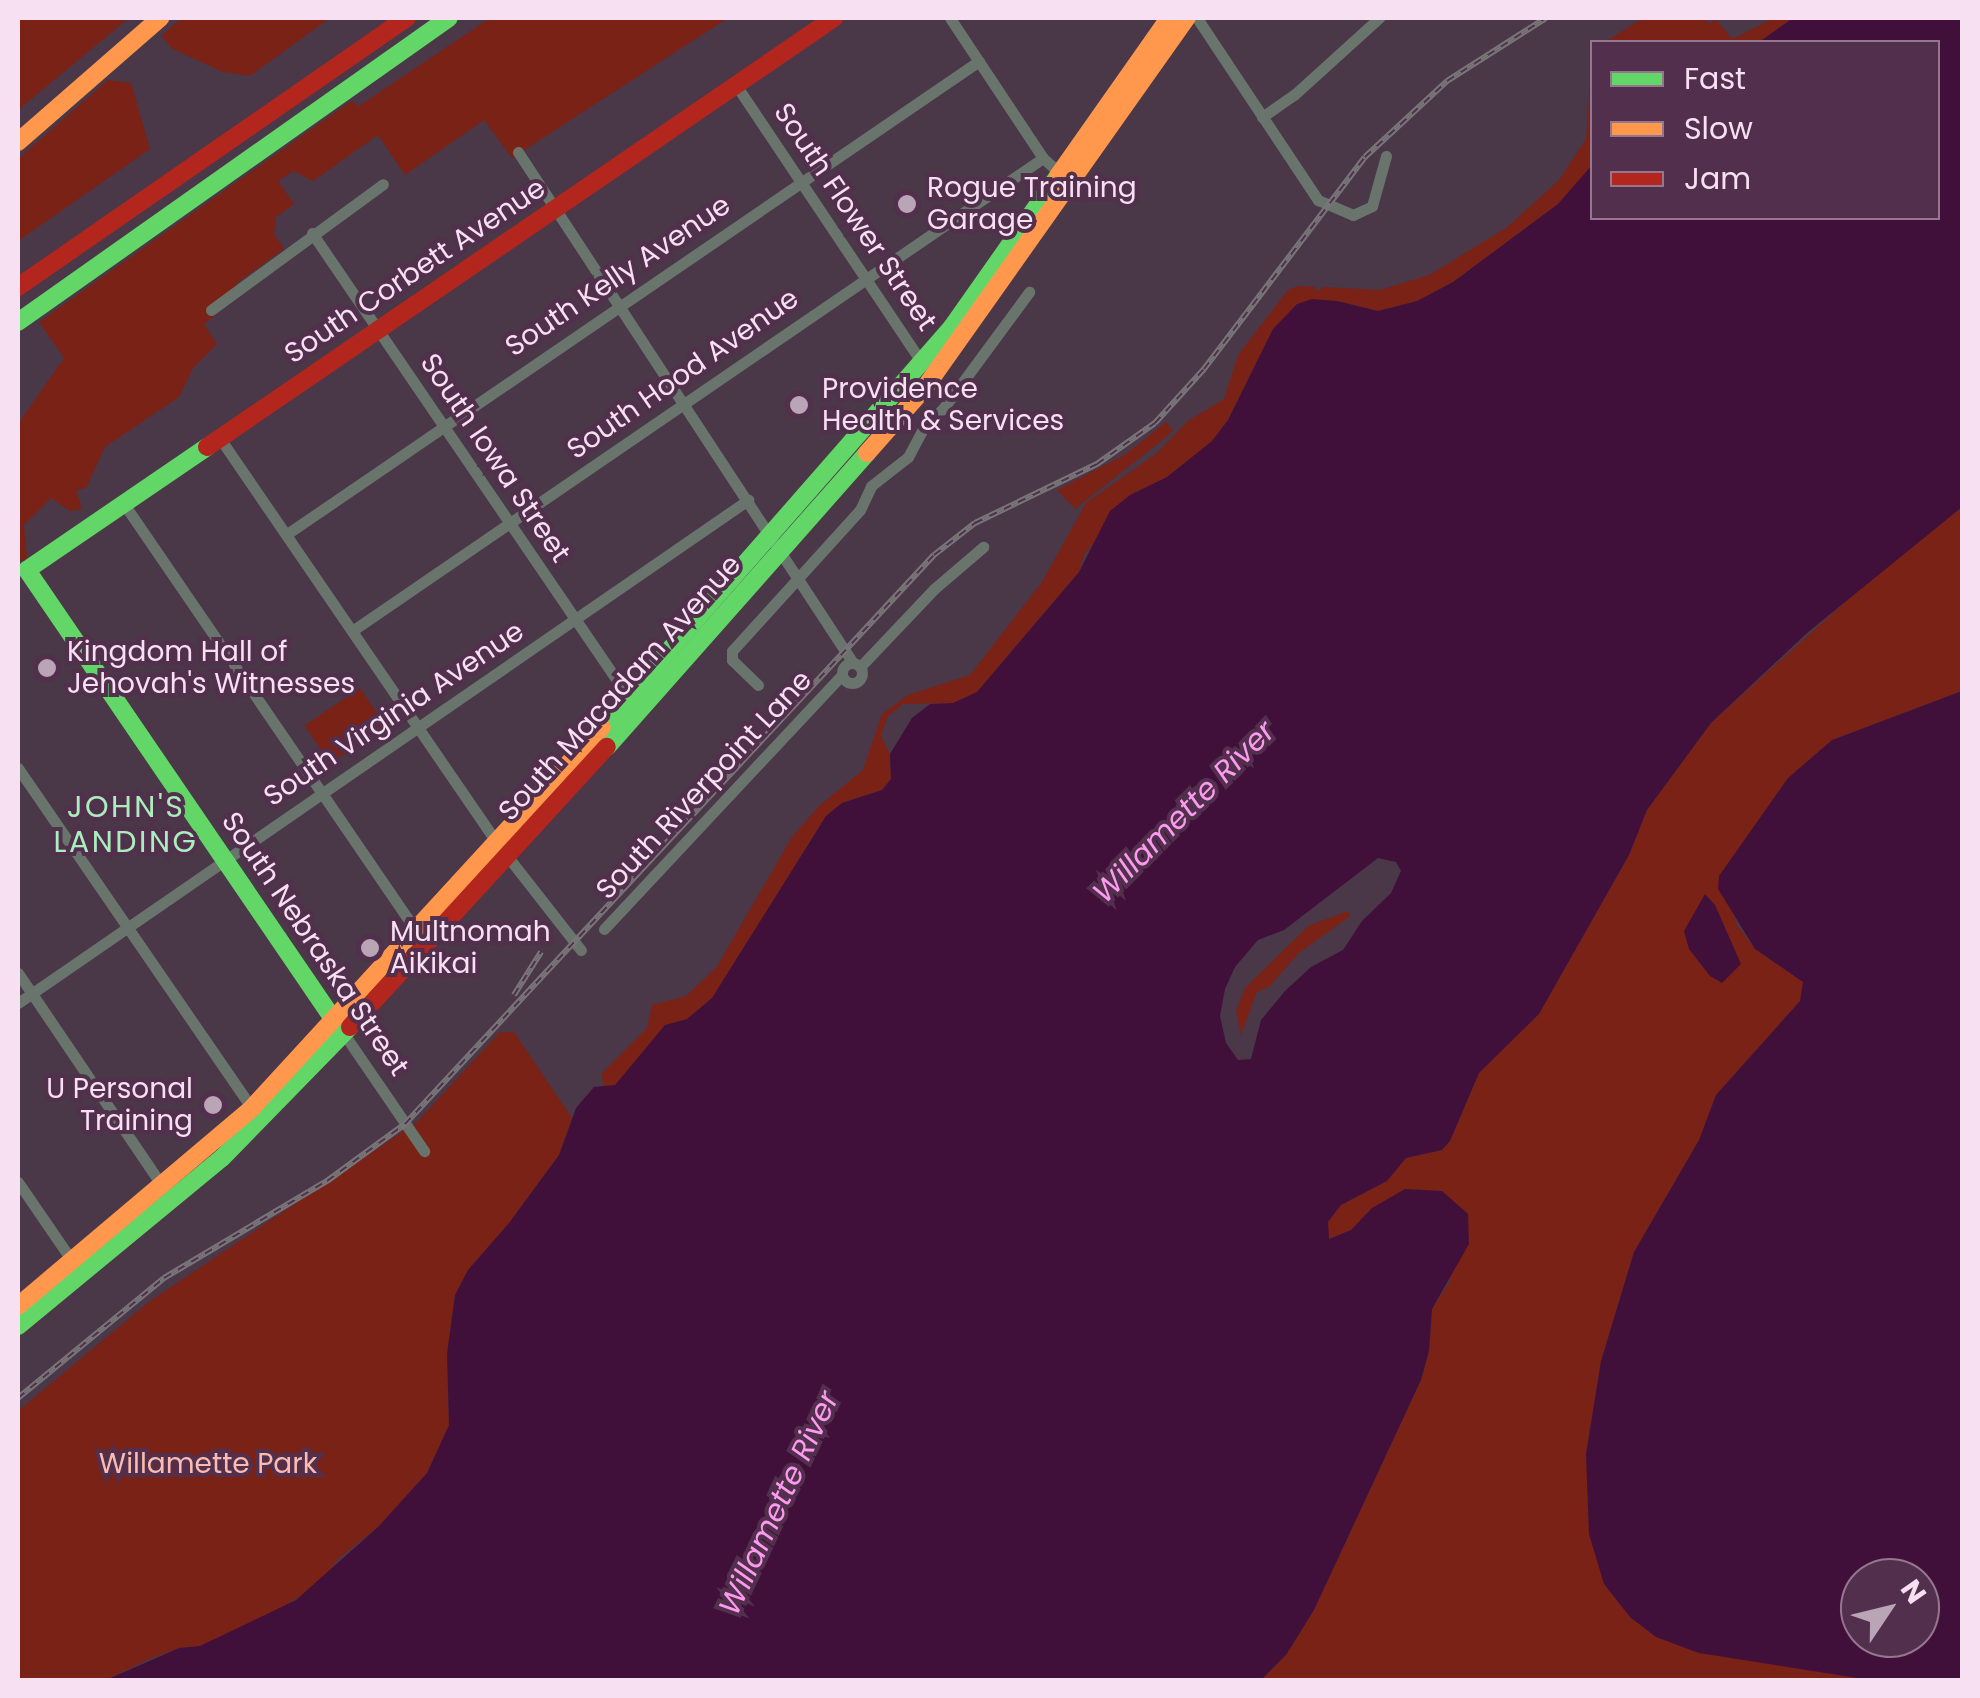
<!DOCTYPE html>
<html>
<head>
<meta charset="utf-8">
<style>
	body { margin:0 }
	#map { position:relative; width:1980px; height:1698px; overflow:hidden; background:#4a3747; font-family:Poppins,sans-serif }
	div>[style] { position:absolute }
	.green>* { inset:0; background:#7a2216; transform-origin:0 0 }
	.water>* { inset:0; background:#40103b }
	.street>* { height:11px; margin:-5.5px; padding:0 5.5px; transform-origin:5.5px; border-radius:5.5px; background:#69746c }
	.street>.ring { margin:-5.5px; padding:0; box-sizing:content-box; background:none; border:11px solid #69746c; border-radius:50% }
	.fast>* { height:18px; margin:-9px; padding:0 9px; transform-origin:9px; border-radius:9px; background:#63d668 }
	.slow>* { height:18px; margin:-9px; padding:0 9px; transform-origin:9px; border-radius:9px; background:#ff974d }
	.jam>* { height:18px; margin:-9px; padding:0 9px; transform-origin:9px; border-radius:9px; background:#b3261e }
	.rail>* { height:6px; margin-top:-3px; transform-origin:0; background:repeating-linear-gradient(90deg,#522f4d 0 8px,#797679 0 16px); box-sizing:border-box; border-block:2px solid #797679 }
	.dots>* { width:28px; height:28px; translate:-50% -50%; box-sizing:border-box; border:5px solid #522f4d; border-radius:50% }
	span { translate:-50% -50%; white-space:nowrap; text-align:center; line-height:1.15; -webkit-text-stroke:8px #522f4d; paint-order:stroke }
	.poi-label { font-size:28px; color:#f6e0f2 }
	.left { translate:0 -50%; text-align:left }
	.right { translate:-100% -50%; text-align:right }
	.street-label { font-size:28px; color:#f6e0f2 }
	.park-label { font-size:28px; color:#fcbbae }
	.neighbourhood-label { font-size:30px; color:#a9efbb; letter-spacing:2.5px }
	.water-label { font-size:30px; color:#fc9aee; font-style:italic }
	.frame { position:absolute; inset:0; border:20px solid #f6e0f2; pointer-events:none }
	.legend { position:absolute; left:1590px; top:40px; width:350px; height:180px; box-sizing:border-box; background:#522f4d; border:2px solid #94768f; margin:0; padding:12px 18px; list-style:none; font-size:30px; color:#f6e0f2 }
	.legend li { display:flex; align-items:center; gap:20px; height:50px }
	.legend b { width:50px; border:2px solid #94768f }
	.north { position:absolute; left:1840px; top:1558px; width:100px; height:100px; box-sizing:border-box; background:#522f4d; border:2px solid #94768f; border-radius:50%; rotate:55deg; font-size:28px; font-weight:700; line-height:40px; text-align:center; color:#f6e0f2 }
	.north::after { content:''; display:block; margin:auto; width:35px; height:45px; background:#baa5b6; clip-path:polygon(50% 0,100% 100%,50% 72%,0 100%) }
</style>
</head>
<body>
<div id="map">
	<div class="green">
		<div style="clip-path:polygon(18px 18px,129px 18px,18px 110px)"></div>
		<div style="clip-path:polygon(182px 18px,330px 18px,250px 76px,223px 72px,173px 49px,161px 36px)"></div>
		<div style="clip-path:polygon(490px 18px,728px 18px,512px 158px,484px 120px,405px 175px,378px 135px,313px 181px,293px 171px,278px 181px,294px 204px,276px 217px,274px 234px,284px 249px,237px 283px,218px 313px,204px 324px,217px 344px,193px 368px,179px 397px,105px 447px,86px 488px,76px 490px,82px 509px,70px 511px,51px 498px,24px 525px,27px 558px,18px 562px,18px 424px,64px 358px,39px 322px,351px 101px,359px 106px)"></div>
		<div style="clip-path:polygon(1643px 18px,1705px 18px,1710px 25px,1715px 18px,1732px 39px,1774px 18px,1793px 18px,1759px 42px,1605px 42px)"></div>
		<div style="clip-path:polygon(1592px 59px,1589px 172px,1558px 204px,1453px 282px,1417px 301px,1378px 311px,1337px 301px,1297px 304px,1273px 330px,1228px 420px,1212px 441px,1167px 477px,1130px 495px,1084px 555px,1079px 572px,977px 692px,953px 703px,903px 704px,888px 716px,881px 736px,890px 754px,891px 778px,882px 790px,842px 803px,826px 816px,712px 998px,687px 1019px,665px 1025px,640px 1059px,615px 1085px,605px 1089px,601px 1074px,647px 1028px,652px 1005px,686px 996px,716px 968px,792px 837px,819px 806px,863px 770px,882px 714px,908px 695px,970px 675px,1042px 582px,1086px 503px,1157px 453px,1188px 421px,1224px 399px,1238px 355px,1288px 290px,1298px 286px,1316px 287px,1316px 291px,1324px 287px,1380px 290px,1429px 275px,1506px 228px,1559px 180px,1586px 139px)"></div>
		<div style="clip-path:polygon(108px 80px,131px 83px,150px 149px,18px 241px,18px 159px)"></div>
		<div style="clip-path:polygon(1166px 422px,1173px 430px,1165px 438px,1075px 509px,1057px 490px,1126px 454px)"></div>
		<div style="clip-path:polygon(1962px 507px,1962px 691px,1832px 740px,1788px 778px,1720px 876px,1737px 925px,1755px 949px,1803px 982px,1800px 1001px,1716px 1095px,1699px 1140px,1634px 1252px,1601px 1361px,1586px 1454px,1604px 1584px,1630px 1617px,1656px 1637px,1870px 1680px,1261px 1680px,1286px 1655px,1314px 1610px,1421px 1380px,1429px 1351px,1432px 1309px,1451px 1280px,1372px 1208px,1351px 1230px,1328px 1239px,1328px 1222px,1341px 1205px,1387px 1181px,1406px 1158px,1442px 1150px,1450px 1141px,1479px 1073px,1539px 1014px,1629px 855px,1647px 810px,1711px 723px,1872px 578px)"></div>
		<div style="left:360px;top:688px;width:46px;height:67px;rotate:56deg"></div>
		<div style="clip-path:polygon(1348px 911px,1350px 916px,1299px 953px,1269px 987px,1257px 992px,1241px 1035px,1236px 1011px,1245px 988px,1308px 926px)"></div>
		<div style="clip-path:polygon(500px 1032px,514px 1032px,572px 1118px,559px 1155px,509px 1223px,468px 1271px,455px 1295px,447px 1354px,449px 1425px,427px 1473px,379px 1526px,338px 1559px,319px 1584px,267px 1617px,200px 1646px,179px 1648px,149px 1659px,106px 1680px,18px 1680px,18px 1411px,150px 1301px,417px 1122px)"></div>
	</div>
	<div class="water">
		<div style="clip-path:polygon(evenodd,1793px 18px,1962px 18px,1962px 507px,1807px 633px,1711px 723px,1647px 810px,1629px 855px,1539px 1014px,1479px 1073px,1450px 1141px,1442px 1150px,1406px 1158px,1387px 1181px,1341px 1205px,1328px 1222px,1329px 1239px,1351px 1230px,1372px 1208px,1405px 1189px,1442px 1191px,1468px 1214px,1469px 1244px,1432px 1309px,1429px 1351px,1421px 1380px,1314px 1610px,1286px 1655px,1261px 1680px,106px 1680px,179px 1648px,200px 1646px,296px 1600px,379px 1526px,427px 1473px,449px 1425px,447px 1354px,455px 1295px,468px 1270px,509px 1223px,559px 1155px,576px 1108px,594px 1087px,615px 1085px,665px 1025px,687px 1019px,712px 998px,826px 816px,842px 803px,882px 790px,891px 779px,890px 754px,912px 718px,930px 704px,953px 703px,977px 692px,1079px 572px,1110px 511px,1130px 495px,1167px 477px,1212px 441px,1228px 420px,1273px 329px,1297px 304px,1312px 299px,1337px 301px,1378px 311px,1417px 301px,1453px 282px,1558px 204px,1592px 165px,1592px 218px,1938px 218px,1938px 42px,1759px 42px,1793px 18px,1378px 858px,1396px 862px,1401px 871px,1391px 893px,1362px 921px,1343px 950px,1311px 967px,1285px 991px,1261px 1020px,1251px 1059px,1238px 1060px,1226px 1043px,1220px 1016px,1225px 989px,1235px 967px,1258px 940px,1284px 930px,1378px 858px)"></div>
		<div style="clip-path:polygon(evenodd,1962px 691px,1962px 1680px,1870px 1680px,1699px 1653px,1656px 1637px,1630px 1617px,1604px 1584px,1589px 1534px,1586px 1454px,1601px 1361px,1634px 1252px,1699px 1140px,1716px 1095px,1800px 1001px,1803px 982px,1755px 949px,1718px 889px,1719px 876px,1788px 778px,1832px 740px,1962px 691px,1860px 1578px,1920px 1578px,1920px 1638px,1860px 1638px,1860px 1578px)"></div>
		<div style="clip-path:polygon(1705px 894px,1715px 905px,1741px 964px,1722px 983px,1710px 976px,1689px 949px,1684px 931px)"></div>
	</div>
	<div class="street">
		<div style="left:950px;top:18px;width:168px;rotate:56.4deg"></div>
		<div style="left:1043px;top:158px;width:27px;rotate:42deg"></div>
		<div style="left:1197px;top:18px;width:219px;rotate:56.4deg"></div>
		<div style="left:1318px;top:200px;width:38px;rotate:23deg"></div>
		<div style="left:1353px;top:215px;width:21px;rotate:-25deg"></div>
		<div style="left:1372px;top:206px;width:52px;rotate:-74.4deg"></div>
		<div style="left:736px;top:85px;width:336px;rotate:56.2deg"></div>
		<div style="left:1262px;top:117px;width:39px;rotate:-35deg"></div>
		<div style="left:1294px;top:95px;width:115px;rotate:-42.2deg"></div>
		<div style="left:518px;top:152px;width:611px;rotate:56.75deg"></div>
		<div style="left:312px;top:233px;width:552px;rotate:55.71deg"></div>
		<div style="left:623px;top:689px;width:14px;rotate:36deg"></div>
		<div style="left:211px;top:310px;width:213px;rotate:-36.2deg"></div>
		<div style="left:219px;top:437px;width:492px;rotate:55.6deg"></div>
		<div style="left:497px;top:843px;width:136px;rotate:51.9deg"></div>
		<div style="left:124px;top:504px;width:519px;rotate:55.61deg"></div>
		<div style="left:287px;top:534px;width:838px;rotate:-34.35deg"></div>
		<div style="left:352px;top:631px;width:837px;rotate:-34.39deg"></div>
		<div class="ring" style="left:842px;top:663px;width:9px;height:9px"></div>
		<div style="left:860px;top:667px;width:108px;rotate:-46.5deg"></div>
		<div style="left:934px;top:589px;width:65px;rotate:-40.6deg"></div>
		<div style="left:758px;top:685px;width:36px;rotate:-136deg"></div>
		<div style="left:732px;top:660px;width:9px;rotate:-90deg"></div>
		<div style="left:732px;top:651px;width:190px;rotate:-47.8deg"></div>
		<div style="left:860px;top:510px;width:26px;rotate:-65deg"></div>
		<div style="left:871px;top:486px;width:47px;rotate:-38.1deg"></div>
		<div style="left:908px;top:457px;width:32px;rotate:-62deg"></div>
		<div style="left:923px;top:429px;width:32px;rotate:-46deg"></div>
		<div style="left:945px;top:406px;width:142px;rotate:-53.6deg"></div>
		<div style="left:18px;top:768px;width:413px;rotate:55.5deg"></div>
		<div style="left:604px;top:929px;width:348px;rotate:-46.9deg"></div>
		<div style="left:18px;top:973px;width:261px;rotate:55.9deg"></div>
		<div style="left:18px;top:1003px;width:887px;rotate:-34.57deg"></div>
		<div style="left:344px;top:1034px;width:142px;rotate:55.6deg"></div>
		<div style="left:18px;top:1182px;width:96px;rotate:55.6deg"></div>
	</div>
	<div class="fast">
		<div style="left:18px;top:322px;width:527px;rotate:-35.2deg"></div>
		<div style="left:207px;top:447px;width:218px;rotate:145.7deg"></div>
		<div style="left:27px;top:570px;width:556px;rotate:55.71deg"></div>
		<div style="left:602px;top:727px;width:532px;rotate:-48.81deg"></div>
		<div style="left:952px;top:327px;width:184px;rotate:-54.9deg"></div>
		<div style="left:607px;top:747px;width:392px;rotate:-48.5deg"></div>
		<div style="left:18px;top:1326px;width:264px;rotate:-39.5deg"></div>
		<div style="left:222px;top:1158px;width:183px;rotate:-45.7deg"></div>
	</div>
	<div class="slow">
		<div style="left:18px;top:142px;width:189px;rotate:-41.1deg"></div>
		<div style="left:1058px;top:176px;width:193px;rotate:-54.9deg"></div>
		<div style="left:867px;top:453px;width:89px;rotate:-48.6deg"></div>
		<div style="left:926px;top:386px;width:451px;rotate:-54.7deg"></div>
		<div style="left:18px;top:1306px;width:307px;rotate:-40.2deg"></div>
		<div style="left:252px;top:1108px;width:517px;rotate:-47.43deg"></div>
	</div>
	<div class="jam">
		<div style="left:18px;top:287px;width:473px;rotate:-34.7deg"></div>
		<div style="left:207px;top:447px;width:760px;rotate:-34.38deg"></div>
		<div style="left:350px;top:1027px;width:380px;rotate:-47.5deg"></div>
	</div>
	<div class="rail">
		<div style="left:514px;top:995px;width:51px;rotate:-57.9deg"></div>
		<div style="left:18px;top:1398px;width:189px;rotate:-39.4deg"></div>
		<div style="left:164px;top:1278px;width:190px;rotate:-30.8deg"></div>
		<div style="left:327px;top:1181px;width:97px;rotate:-36.2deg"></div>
		<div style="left:405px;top:1124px;width:777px;rotate:-47.09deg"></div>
		<div style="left:934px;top:555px;width:52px;rotate:-38deg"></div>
		<div style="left:975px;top:523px;width:136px;rotate:-25.8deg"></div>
		<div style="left:1097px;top:464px;width:71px;rotate:-35.3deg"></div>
		<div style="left:1155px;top:423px;width:73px;rotate:-47.8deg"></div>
		<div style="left:1204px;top:369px;width:266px;rotate:-52.8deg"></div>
		<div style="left:1365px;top:157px;width:112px;rotate:-42.8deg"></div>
		<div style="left:1447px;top:81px;width:117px;rotate:-32.5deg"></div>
	</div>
	<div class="dots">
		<div style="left:907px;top:204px;background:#baa5b6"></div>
		<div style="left:799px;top:405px;background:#baa5b6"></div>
		<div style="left:47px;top:668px;background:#baa5b6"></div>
		<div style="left:370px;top:948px;background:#baa5b6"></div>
		<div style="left:213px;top:1105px;background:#baa5b6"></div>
	</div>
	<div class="poi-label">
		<span class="left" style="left:927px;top:204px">Rogue Training<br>Garage</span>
		<span class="left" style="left:822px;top:405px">Providence<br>Health &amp; Services</span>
		<span class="left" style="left:67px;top:668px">Kingdom Hall of<br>Jehovah's Witnesses</span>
		<span class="left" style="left:390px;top:948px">Multnomah<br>Aikikai</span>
		<span class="right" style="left:193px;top:1105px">U Personal<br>Training</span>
	</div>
	<div class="street-label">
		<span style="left:855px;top:217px;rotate:56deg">South Flower Street</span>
		<span style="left:415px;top:271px;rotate:-34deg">South Corbett Avenue</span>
		<span style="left:618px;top:276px;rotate:-34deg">South Kelly Avenue</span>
		<span style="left:683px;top:374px;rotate:-35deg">South Hood Avenue</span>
		<span style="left:495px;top:458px;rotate:56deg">South Iowa Street</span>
		<span style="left:620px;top:688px;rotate:-48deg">South Macadam Avenue</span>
		<span style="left:394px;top:714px;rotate:-34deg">South Virginia Avenue</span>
		<span style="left:704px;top:785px;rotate:-47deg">South Riverpoint Lane</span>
		<span style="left:315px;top:944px;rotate:56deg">South Nebraska Street</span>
	</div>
	<div class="park-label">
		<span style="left:208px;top:1464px">Willamette Park</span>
	</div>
	<div class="neighbourhood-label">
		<span style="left:126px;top:824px">JOHN'S<br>LANDING</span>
	</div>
	<div class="water-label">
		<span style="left:1184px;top:812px;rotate:-45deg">Willamette River</span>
		<span style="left:779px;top:1503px;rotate:-65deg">Willamette River</span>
	</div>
	<div class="frame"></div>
	<ul class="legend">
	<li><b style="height:12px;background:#63d668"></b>Fast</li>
	<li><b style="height:12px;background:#ff974d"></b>Slow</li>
	<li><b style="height:12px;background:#b3261e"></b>Jam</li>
	</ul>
	<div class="north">N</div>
</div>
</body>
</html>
